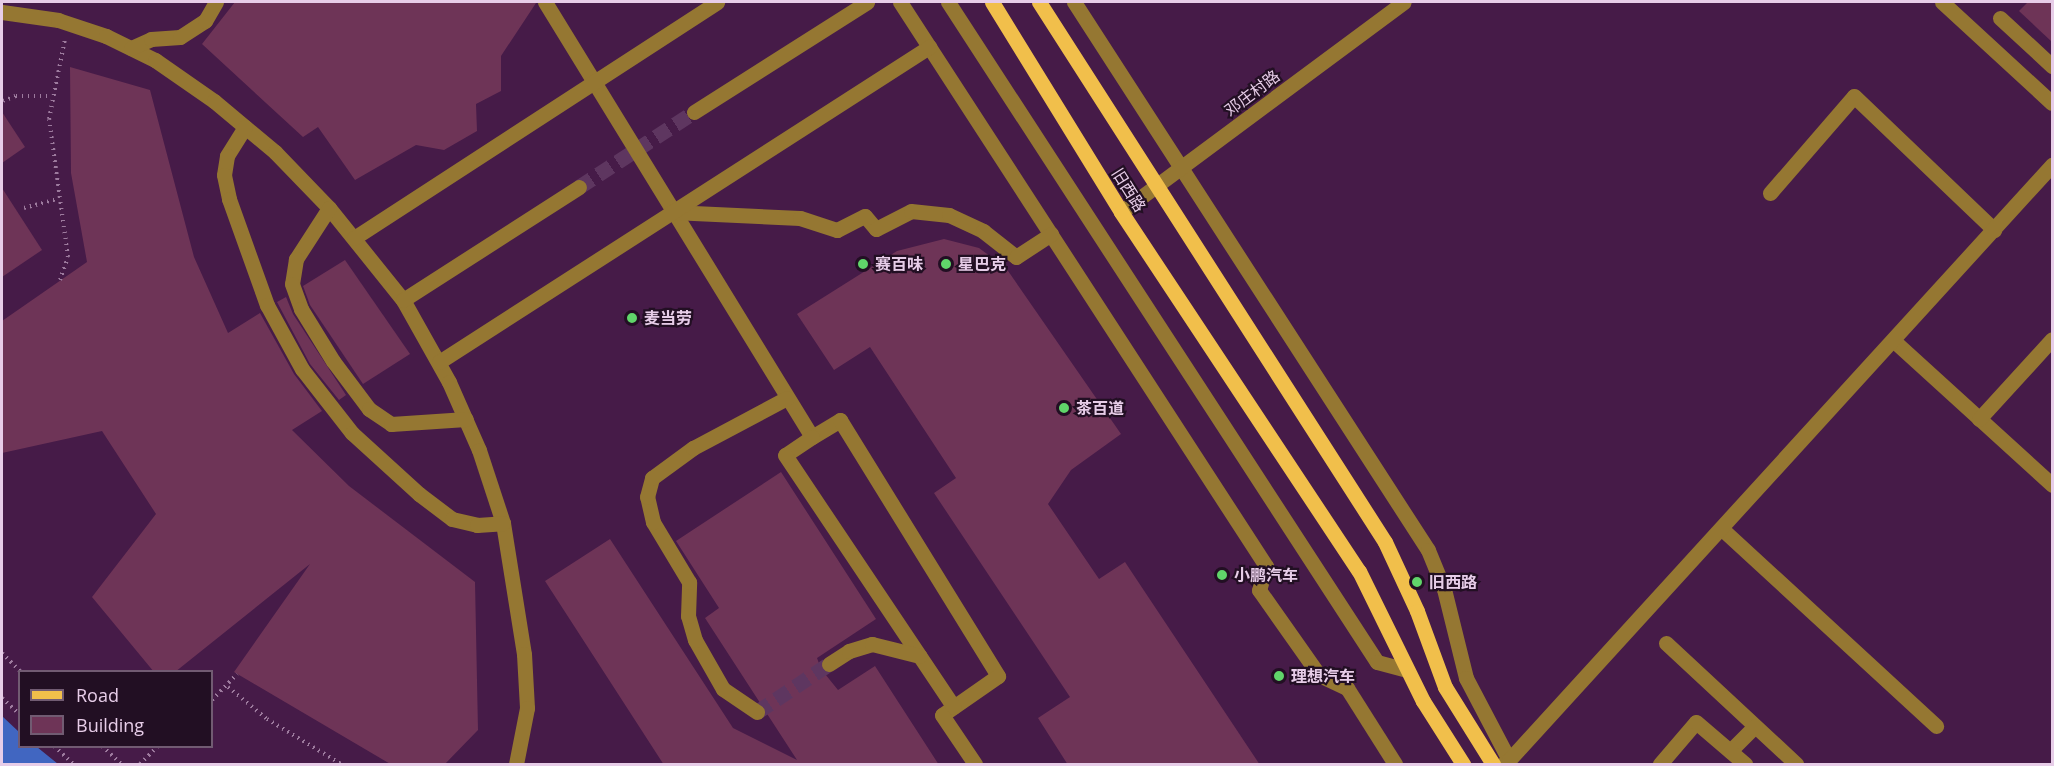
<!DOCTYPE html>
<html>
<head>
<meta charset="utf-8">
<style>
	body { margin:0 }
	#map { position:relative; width:2054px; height:766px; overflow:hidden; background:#461b48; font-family:"Open Sans","Noto Sans SC",sans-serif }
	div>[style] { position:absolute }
	.water>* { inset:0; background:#4166c1 }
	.building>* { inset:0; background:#6e3457 }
	.minor-tunnel>* { height:15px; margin-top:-7.5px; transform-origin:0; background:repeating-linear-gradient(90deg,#5e3660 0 15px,transparent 0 23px) }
	.path>* { height:4px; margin-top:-2px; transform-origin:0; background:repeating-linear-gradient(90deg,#9d7b9e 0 1.5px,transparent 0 6px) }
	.minor>* { height:15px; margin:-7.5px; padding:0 7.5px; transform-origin:7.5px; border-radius:7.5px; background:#957732 }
	.major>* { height:15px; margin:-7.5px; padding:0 7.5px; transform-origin:7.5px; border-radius:7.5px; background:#f1bf4b }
	.dots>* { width:16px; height:16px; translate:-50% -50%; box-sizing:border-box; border:3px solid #220f23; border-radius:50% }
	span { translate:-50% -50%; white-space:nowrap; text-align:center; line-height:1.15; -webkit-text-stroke:4.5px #220f23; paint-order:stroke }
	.street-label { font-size:16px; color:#e7cde8 }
	.poi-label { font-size:16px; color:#e7cde8; font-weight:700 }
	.left { translate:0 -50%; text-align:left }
	.frame { position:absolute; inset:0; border:3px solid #e7cde8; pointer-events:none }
	.legend { position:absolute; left:18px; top:670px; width:195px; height:78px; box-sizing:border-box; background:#220f23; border:2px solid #715b72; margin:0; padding:8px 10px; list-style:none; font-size:18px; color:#e7cde8 }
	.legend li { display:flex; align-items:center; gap:12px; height:30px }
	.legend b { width:30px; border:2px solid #715b72 }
</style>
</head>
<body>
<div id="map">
	<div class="water">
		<div style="clip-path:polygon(2px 716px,19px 732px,20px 746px,37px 747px,58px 764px,2px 764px)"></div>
	</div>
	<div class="building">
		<div style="clip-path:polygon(235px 2px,535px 2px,536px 3px,501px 56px,501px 91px,476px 104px,477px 131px,444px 150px,416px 145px,355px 180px,318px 127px,303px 137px,202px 44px)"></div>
		<div style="clip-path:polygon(2028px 2px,2052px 2px,2052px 42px,2019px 11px)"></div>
		<div style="clip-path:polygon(70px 67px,150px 90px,194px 257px,228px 333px,260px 313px,294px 374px,322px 411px,292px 430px,349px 486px,475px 582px,478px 730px,444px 765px,392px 765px,234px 672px,310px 564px,175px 672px,154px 672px,92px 597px,156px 514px,102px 431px,2px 453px,2px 321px,87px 262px,71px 173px)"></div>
		<div style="clip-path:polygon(2px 112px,25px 147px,2px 163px)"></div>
		<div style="clip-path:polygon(2px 188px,42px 250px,2px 277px)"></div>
		<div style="clip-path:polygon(944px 239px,979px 248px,1006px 268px,1121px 434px,1071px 470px,1048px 504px,1099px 579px,1125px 562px,1260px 765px,1068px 765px,1038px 718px,1070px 697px,934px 493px,956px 478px,870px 347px,834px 370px,797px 314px,897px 251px)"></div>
		<div style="clip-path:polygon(345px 260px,410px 354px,363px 384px,310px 305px,303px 286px)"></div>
		<div style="clip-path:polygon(286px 297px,293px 314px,346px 395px,339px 400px,310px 364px,277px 302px)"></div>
		<div style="clip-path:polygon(781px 472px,876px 619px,817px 658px,821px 669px,838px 690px,875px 666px,939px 765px,664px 765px,545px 581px,610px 539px,733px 728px,797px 760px,705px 618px,719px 608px,676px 541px)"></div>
	</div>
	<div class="minor-tunnel">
		<div style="left:579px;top:187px;width:137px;rotate:-33.1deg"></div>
		<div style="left:757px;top:712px;width:87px;rotate:-33.7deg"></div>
	</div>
	<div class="path">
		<div style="left:3px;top:101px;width:14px;rotate:-21deg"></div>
		<div style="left:16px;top:96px;width:36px"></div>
		<div style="left:24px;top:208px;width:35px;rotate:-15deg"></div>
		<div style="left:60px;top:280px;width:24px;rotate:-71deg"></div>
		<div style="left:68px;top:257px;width:139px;rotate:-97.8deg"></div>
		<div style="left:49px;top:119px;width:82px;rotate:-78.7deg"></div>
		<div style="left:2px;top:653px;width:27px;rotate:45deg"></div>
		<div style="left:228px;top:687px;width:50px;rotate:39.4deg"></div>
		<div style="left:267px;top:719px;width:87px;rotate:31.3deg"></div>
		<div style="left:2px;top:698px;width:25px;rotate:43deg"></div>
		<div style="left:212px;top:700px;width:36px;rotate:-46deg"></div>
		<div style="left:54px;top:746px;width:26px;rotate:43deg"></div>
		<div style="left:102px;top:746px;width:26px;rotate:43deg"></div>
		<div style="left:140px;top:764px;width:25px;rotate:-45deg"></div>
	</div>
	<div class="minor">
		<div style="left:545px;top:2px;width:510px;rotate:58.46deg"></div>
		<div style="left:812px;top:437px;width:33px;rotate:-31deg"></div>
		<div style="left:840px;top:420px;width:301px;rotate:58.3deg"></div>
		<div style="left:998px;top:676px;width:68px;rotate:145.1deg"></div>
		<div style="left:942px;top:715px;width:59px;rotate:56deg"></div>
		<div style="left:900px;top:2px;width:672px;rotate:57.02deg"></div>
		<div style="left:1266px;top:566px;width:25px;rotate:106deg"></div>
		<div style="left:1259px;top:590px;width:104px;rotate:54.8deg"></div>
		<div style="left:1319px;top:675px;width:31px;rotate:25deg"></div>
		<div style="left:1347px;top:688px;width:90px;rotate:57.7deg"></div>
		<div style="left:948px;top:2px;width:787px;rotate:56.98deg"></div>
		<div style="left:1377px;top:662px;width:31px;rotate:15deg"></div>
		<div style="left:1074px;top:2px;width:652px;rotate:57.14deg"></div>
		<div style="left:1428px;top:550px;width:42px;rotate:67.7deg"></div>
		<div style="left:1444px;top:589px;width:92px;rotate:76.1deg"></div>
		<div style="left:1466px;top:678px;width:93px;rotate:62.3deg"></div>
		<div style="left:1509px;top:760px;width:7px;rotate:146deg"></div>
		<div style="left:1942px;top:2px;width:149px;rotate:42.6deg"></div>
		<div style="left:2px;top:12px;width:57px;rotate:8.1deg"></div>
		<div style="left:58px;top:20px;width:51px;rotate:18.4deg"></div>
		<div style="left:106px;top:36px;width:55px;rotate:26.1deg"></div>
		<div style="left:155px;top:60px;width:72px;rotate:34.8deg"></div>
		<div style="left:214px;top:101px;width:80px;rotate:39.9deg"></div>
		<div style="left:275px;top:152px;width:78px;rotate:46deg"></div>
		<div style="left:329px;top:208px;width:118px;rotate:51.2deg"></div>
		<div style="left:403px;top:300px;width:94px;rotate:60.7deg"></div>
		<div style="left:449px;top:382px;width:74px;rotate:66.2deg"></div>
		<div style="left:479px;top:450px;width:77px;rotate:71.8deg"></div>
		<div style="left:503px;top:523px;width:133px;rotate:80.9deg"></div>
		<div style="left:524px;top:654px;width:54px;rotate:86.8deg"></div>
		<div style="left:527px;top:708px;width:57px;rotate:101.1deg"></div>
		<div style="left:2000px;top:18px;width:71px;rotate:42.7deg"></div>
		<div style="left:131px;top:48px;width:22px;rotate:-24deg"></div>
		<div style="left:151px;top:39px;width:29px;rotate:-4deg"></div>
		<div style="left:180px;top:37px;width:30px;rotate:-33deg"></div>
		<div style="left:205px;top:21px;width:22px;rotate:-60deg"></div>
		<div style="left:694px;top:112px;width:205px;rotate:-32.4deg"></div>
		<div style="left:245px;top:127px;width:34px;rotate:122deg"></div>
		<div style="left:227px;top:156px;width:19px;rotate:99deg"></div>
		<div style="left:224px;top:175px;width:25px;rotate:78deg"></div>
		<div style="left:229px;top:199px;width:113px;rotate:70.3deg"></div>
		<div style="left:267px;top:305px;width:73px;rotate:61.3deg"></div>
		<div style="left:302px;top:369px;width:81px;rotate:52deg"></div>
		<div style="left:352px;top:433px;width:91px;rotate:42.3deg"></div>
		<div style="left:419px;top:494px;width:41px;rotate:37.1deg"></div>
		<div style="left:452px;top:519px;width:26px;rotate:13deg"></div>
		<div style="left:477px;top:525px;width:26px;rotate:-4deg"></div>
		<div style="left:1770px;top:193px;width:128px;rotate:-49.1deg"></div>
		<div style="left:1854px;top:96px;width:194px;rotate:43.7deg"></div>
		<div style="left:329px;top:208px;width:61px;rotate:122.9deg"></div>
		<div style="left:296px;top:259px;width:25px;rotate:99deg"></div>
		<div style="left:292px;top:284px;width:27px;rotate:70deg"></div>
		<div style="left:301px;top:309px;width:61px;rotate:58.4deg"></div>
		<div style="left:333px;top:361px;width:60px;rotate:53.1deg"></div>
		<div style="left:369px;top:409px;width:27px;rotate:34deg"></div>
		<div style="left:391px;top:424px;width:75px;rotate:-3.8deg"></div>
		<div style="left:672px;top:212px;width:128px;rotate:2.7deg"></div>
		<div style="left:800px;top:218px;width:39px;rotate:18deg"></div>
		<div style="left:837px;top:230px;width:31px;rotate:-27deg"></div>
		<div style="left:865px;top:216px;width:17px;rotate:50deg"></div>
		<div style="left:876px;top:229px;width:39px;rotate:-27deg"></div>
		<div style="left:911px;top:211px;width:38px;rotate:6deg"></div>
		<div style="left:949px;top:215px;width:38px;rotate:25deg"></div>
		<div style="left:983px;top:231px;width:42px;rotate:38.2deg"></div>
		<div style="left:1016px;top:257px;width:42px;rotate:-33.3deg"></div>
		<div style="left:1121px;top:212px;width:352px;rotate:-36.6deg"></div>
		<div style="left:354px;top:238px;width:433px;rotate:-33deg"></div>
		<div style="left:403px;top:300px;width:209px;rotate:-32.7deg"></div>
		<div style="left:1894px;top:341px;width:214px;rotate:42.3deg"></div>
		<div style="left:439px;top:362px;width:583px;rotate:-32.74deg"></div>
		<div style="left:1979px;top:419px;width:108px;rotate:-47.6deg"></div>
		<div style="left:812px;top:437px;width:32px;rotate:146deg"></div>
		<div style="left:785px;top:455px;width:303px;rotate:56.2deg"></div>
		<div style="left:1722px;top:529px;width:291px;rotate:42.6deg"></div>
		<div style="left:1666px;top:643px;width:178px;rotate:42.9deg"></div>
		<div style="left:829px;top:664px;width:24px;rotate:-33deg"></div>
		<div style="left:849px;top:651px;width:24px;rotate:-17deg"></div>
		<div style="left:872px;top:644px;width:49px;rotate:14deg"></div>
		<div style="left:757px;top:712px;width:41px;rotate:-145.9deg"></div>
		<div style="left:723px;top:689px;width:56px;rotate:-119.7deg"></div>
		<div style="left:695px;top:640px;width:25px;rotate:-106deg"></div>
		<div style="left:688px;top:616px;width:34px;rotate:-88deg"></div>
		<div style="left:689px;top:582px;width:70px;rotate:-121deg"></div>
		<div style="left:653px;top:522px;width:26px;rotate:-103deg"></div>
		<div style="left:647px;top:497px;width:20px;rotate:-75deg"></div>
		<div style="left:652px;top:478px;width:51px;rotate:-36.2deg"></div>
		<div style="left:693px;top:448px;width:106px;rotate:-28deg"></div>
		<div style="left:1730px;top:751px;width:35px;rotate:-45deg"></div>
		<div style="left:1509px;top:760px;width:806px;rotate:-47.62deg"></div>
		<div style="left:1660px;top:764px;width:55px;rotate:-49.4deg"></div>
		<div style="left:1696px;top:722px;width:65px;rotate:40.6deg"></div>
	</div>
	<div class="major">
		<div style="left:992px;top:2px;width:246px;rotate:58.4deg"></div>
		<div style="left:1121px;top:212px;width:431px;rotate:56.5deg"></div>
		<div style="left:1359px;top:571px;width:145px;rotate:63.8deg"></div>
		<div style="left:1423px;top:701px;width:75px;rotate:57.6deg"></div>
		<div style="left:1039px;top:2px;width:641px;rotate:57.35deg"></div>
		<div style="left:1385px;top:542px;width:76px;rotate:65.1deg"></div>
		<div style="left:1417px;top:611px;width:81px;rotate:69.8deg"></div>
		<div style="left:1445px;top:687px;width:91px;rotate:58.1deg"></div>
	</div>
	<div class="dots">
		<div style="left:863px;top:264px;background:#60d56a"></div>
		<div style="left:946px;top:264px;background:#60d56a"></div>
		<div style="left:632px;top:318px;background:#60d56a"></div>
		<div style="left:1064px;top:408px;background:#60d56a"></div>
		<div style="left:1222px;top:575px;background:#60d56a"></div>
		<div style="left:1417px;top:582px;background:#60d56a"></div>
		<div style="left:1279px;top:676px;background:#60d56a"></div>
	</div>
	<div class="street-label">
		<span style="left:1252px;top:93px;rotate:-37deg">邓庄村路</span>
		<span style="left:1129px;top:190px;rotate:58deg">旧西路</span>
	</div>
	<div class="poi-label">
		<span class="left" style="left:875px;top:264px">赛百味</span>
		<span class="left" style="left:958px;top:264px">星巴克</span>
		<span class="left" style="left:644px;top:318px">麦当劳</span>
		<span class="left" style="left:1076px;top:408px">茶百道</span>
		<span class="left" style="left:1234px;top:575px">小鹏汽车</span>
		<span class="left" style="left:1429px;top:582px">旧西路</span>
		<span class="left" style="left:1291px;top:676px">理想汽车</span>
	</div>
	<div class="frame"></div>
	<ul class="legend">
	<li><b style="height:8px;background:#f1bf4b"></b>Road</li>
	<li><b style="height:16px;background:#6e3457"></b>Building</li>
	</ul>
</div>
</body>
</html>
